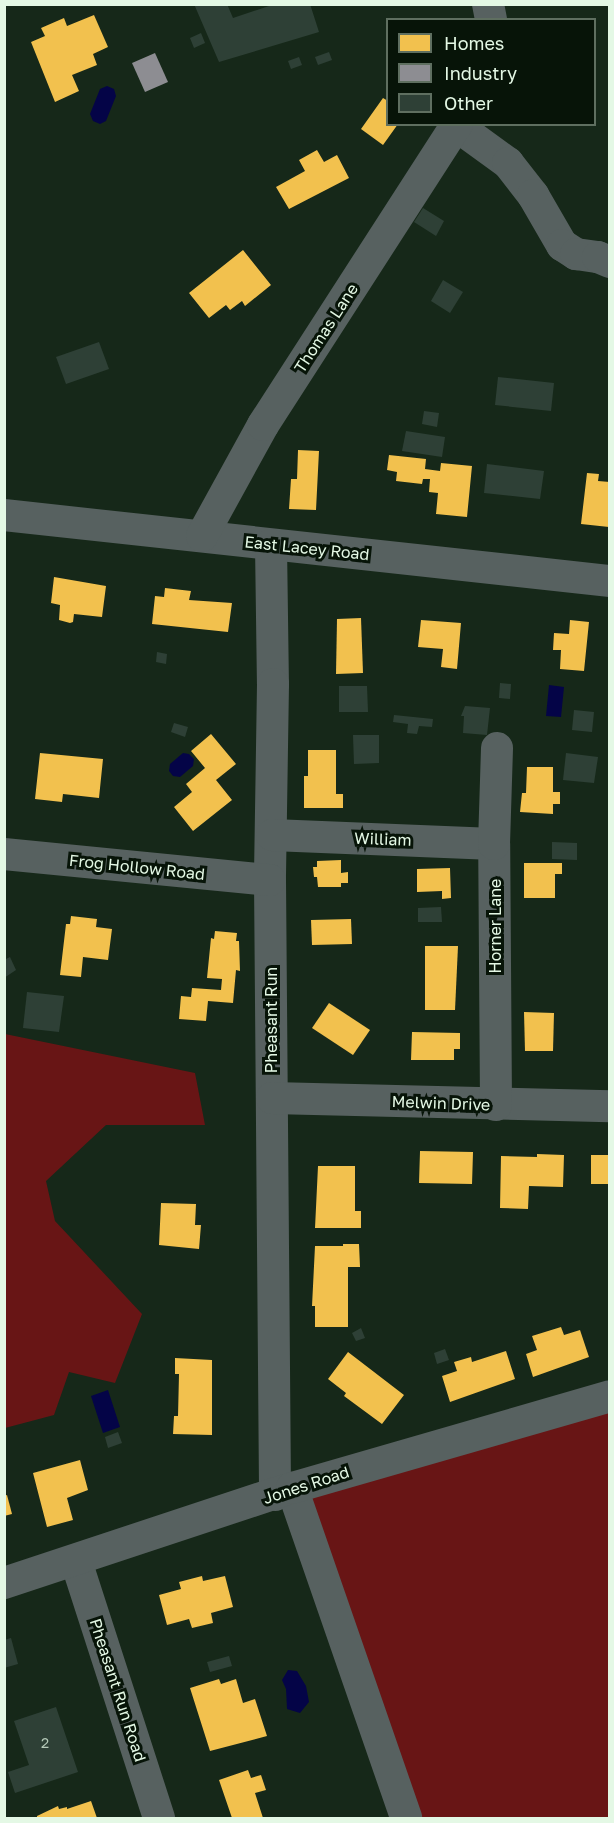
<!DOCTYPE html>
<style>
body{margin:0}
#map{position:relative;width:614px;height:1823px;overflow:hidden;background:#162819;font-family:"Golos Text",sans-serif}
div>[style]{position:absolute}
[style*='--x']{left:calc(var(--x)*1px);top:calc(var(--y)*1px);width:calc(var(--w)*1px);rotate:calc(var(--a)*1deg)}
.green>*{inset:0;background:#681515}
.water>*{inset:0;background:#040447}
.homes>*{inset:0;background:#f2c14e}
.industry>*{inset:0;background:#8d8d92}
.building>*{inset:0;background:#2e4036}
.minor>*{height:32px;margin:-16px;padding:0 16px;transform-origin:16px;border-radius:16px;background:#576160}
span{translate:-50% -50%;white-space:nowrap;text-align:center;line-height:1.15;-webkit-text-stroke:6px #071408;paint-order:stroke}
.number-label{font-size:14px;color:#b6cab9}
.number-label span{-webkit-text-stroke-width:0}
.street-label{font-size:16px;color:#e4f8e5}
.frame{position:absolute;inset:0;border:6px solid #e4f8e5;pointer-events:none}
.legend{position:absolute;left:386px;top:18px;width:210px;height:108px;box-sizing:border-box;background:#071408;border:2px solid #5f6f60;margin:0;padding:8px 10px;list-style:none;font-size:18px;color:#e4f8e5}
.legend li{display:flex;align-items:center;gap:12px;height:30px}
.legend b{width:30px;border:2px solid #5f6f60}
</style>
<div id="map">
<div class="green">
<i style="clip-path:polygon(5px 1034px,195px 1073px,205px 1125px,106px 1125px,46px 1181px,55px 1221px,142px 1314px,115px 1383px,69px 1372px,54px 1415px,5px 1428px)"></i>
<i style="clip-path:polygon(609px 1397px,609px 1818px,395px 1818px,283px 1491px)"></i>
</div>
<div class="water">
<i style="clip-path:polygon(107px 86px,114px 89px,116px 96px,106px 121px,100px 124px,93px 121px,90px 114px,100px 89px)"></i>
<i style="clip-path:polygon(549px 685px,564px 687px,561px 717px,546px 716px)"></i>
<i style="clip-path:polygon(183px 753px,189px 754px,194px 759px,193px 766px,180px 777px,173px 776px,169px 771px,170px 764px)"></i>
<i style="clip-path:polygon(108px 1390px,120px 1427px,103px 1433px,91px 1396px)"></i>
<i style="clip-path:polygon(288px 1670px,297px 1671px,306px 1686px,309px 1702px,300px 1713px,287px 1709px,286px 1689px,282px 1680px)"></i>
</div>
<div class="homes">
<i style="clip-path:polygon(94px 15px,108px 47px,93px 54px,97px 65px,72px 75px,79px 91px,55px 102px,31px 42px,45px 36px,41px 28px,64px 18px,67px 26px)"></i>
<i style="clip-path:polygon(383px 98px,388px 101px,388px 124px,398px 124px,383px 145px,361px 129px)"></i>
<i style="clip-path:polygon(317px 150px,324px 162px,337px 155px,349px 178px,289px 209px,276px 187px,305px 171px,299px 160px)"></i>
<i style="clip-path:polygon(243px 250px,271px 285px,245px 306px,242px 301px,230px 310px,226px 305px,209px 318px,189px 293px)"></i>
<i style="clip-path:polygon(298px 450px,319px 451px,316px 510px,289px 509px,291px 479px,297px 479px)"></i>
<i style="clip-path:polygon(389px 455px,426px 459px,425px 469px,440px 471px,441px 463px,472px 466px,467px 517px,436px 514px,438px 493px,429px 492px,430px 479px,423px 479px,422px 484px,396px 481px,397px 472px,387px 470px)"></i>
<i style="clip-path:polygon(587px 473px,599px 474px,598px 481px,610px 482px,609px 527px,581px 524px)"></i>
<i style="clip-path:polygon(54px 577px,106px 586px,102px 617px,74px 614px,73px 622px,70px 623px,59px 620px,60px 605px,51px 603px)"></i>
<i style="clip-path:polygon(165px 588px,191px 591px,189px 600px,232px 603px,228px 632px,152px 624px,155px 596px,164px 597px)"></i>
<i style="clip-path:polygon(361px 618px,363px 673px,336px 674px,337px 619px)"></i>
<i style="clip-path:polygon(421px 620px,461px 623px,457px 669px,441px 667px,443px 649px,418px 647px)"></i>
<i style="clip-path:polygon(570px 620px,589px 622px,584px 671px,560px 669px,561px 650px,553px 650px,554px 633px,569px 634px)"></i>
<i style="clip-path:polygon(211px 734px,236px 764px,216px 780px,232px 800px,193px 831px,174px 807px,192px 792px,186px 784px,205px 768px,191px 751px)"></i>
<i style="clip-path:polygon(308px 750px,336px 750px,336px 794px,343px 794px,343px 808px,304px 808px,304px 776px,308px 776px)"></i>
<i style="clip-path:polygon(40px 753px,103px 759px,99px 798px,63px 794px,62px 802px,35px 799px)"></i>
<i style="clip-path:polygon(527px 767px,553px 767px,553px 792px,560px 792px,560px 804px,553px 804px,553px 814px,520px 812px,522px 793px,526px 793px)"></i>
<i style="clip-path:polygon(341px 860px,341px 873px,348px 872px,348px 883px,341px 883px,341px 887px,318px 887px,317px 877px,314px 877px,313px 867px,317px 867px,317px 861px)"></i>
<i style="clip-path:polygon(524px 863px,562px 863px,562px 874px,555px 874px,555px 898px,524px 898px)"></i>
<i style="clip-path:polygon(450px 868px,451px 898px,442px 899px,442px 891px,417px 892px,417px 869px)"></i>
<i style="clip-path:polygon(71px 916px,97px 919px,96px 927px,112px 929px,108px 960px,83px 957px,81px 977px,60px 975px,66px 924px,70px 924px)"></i>
<i style="clip-path:polygon(351px 919px,352px 944px,312px 945px,311px 920px)"></i>
<i style="clip-path:polygon(215px 931px,237px 933px,236px 941px,239px 941px,240px 971px,236px 970px,233px 1003px,208px 1001px,206px 1021px,179px 1019px,181px 996px,191px 997px,192px 988px,221px 990px,222px 979px,207px 978px,211px 938px,214px 939px)"></i>
<i style="clip-path:polygon(425px 946px,458px 946px,455px 1010px,425px 1010px)"></i>
<i style="clip-path:polygon(329px 1003px,370px 1030px,353px 1055px,312px 1028px)"></i>
<i style="clip-path:polygon(524px 1012px,554px 1013px,553px 1051px,525px 1051px)"></i>
<i style="clip-path:polygon(412px 1032px,460px 1033px,460px 1049px,454px 1049px,454px 1060px,411px 1060px)"></i>
<i style="clip-path:polygon(420px 1151px,473px 1152px,472px 1184px,419px 1183px)"></i>
<i style="clip-path:polygon(537px 1154px,564px 1155px,563px 1187px,529px 1186px,528px 1209px,500px 1208px,501px 1156px,537px 1157px)"></i>
<i style="clip-path:polygon(591px 1155px,610px 1155px,610px 1184px,591px 1184px)"></i>
<i style="clip-path:polygon(318px 1166px,355px 1166px,355px 1211px,361px 1211px,361px 1228px,315px 1228px)"></i>
<i style="clip-path:polygon(161px 1203px,196px 1204px,195px 1225px,201px 1225px,199px 1249px,159px 1245px)"></i>
<i style="clip-path:polygon(343px 1244px,359px 1244px,360px 1267px,348px 1267px,348px 1327px,315px 1327px,315px 1306px,312px 1306px,315px 1246px,343px 1246px)"></i>
<i style="clip-path:polygon(561px 1327px,564px 1335px,580px 1330px,589px 1357px,533px 1377px,526px 1354px,537px 1350px,532px 1336px)"></i>
<i style="clip-path:polygon(506px 1351px,515px 1379px,450px 1402px,442px 1376px,457px 1371px,454px 1362px,471px 1357px,472px 1362px)"></i>
<i style="clip-path:polygon(348px 1352px,404px 1395px,382px 1424px,344px 1396px,346px 1393px,328px 1379px)"></i>
<i style="clip-path:polygon(175px 1358px,212px 1360px,212px 1435px,173px 1434px,174px 1416px,178px 1416px,179px 1374px,175px 1374px)"></i>
<i style="clip-path:polygon(80px 1460px,88px 1490px,67px 1498px,73px 1520px,47px 1527px,33px 1473px)"></i>
<i style="clip-path:polygon(7px 1495px,12px 1514px,4px 1516px,4px 1496px)"></i>
<i style="clip-path:polygon(202px 1576px,203px 1581px,225px 1576px,233px 1607px,211px 1613px,213px 1623px,192px 1628px,189px 1619px,167px 1625px,159px 1595px,181px 1589px,179px 1582px)"></i>
<i style="clip-path:polygon(219px 1679px,221px 1684px,236px 1679px,243px 1703px,255px 1699px,267px 1736px,210px 1751px,190px 1688px)"></i>
<i style="clip-path:polygon(248px 1770px,251px 1778px,261px 1775px,266px 1790px,255px 1793px,263px 1818px,232px 1818px,219px 1780px)"></i>
<i style="clip-path:polygon(91px 1801px,97px 1818px,37px 1818px,37px 1816px,58px 1806px,59px 1809px,67px 1807px,67px 1809px)"></i>
</div>
<div class="industry">
<i style="clip-path:polygon(155px 53px,168px 82px,145px 92px,132px 63px)"></i>
</div>
<div class="building">
<i style="clip-path:polygon(194px 4px,227px 4px,233px 18px,275px 4px,310px 4px,319px 32px,219px 62px)"></i>
<i style="clip-path:polygon(201px 33px,205px 43px,194px 48px,190px 38px)"></i>
<i style="clip-path:polygon(329px 52px,332px 60px,318px 65px,315px 57px)"></i>
<i style="clip-path:polygon(299px 57px,302px 65px,291px 69px,288px 61px)"></i>
<i style="clip-path:polygon(423px 208px,444px 221px,436px 236px,414px 222px)"></i>
<i style="clip-path:polygon(443px 280px,463px 292px,450px 313px,431px 301px)"></i>
<i style="clip-path:polygon(99px 342px,109px 369px,66px 384px,56px 357px)"></i>
<i style="clip-path:polygon(498px 377px,554px 383px,551px 411px,495px 405px)"></i>
<i style="clip-path:polygon(424px 411px,439px 413px,437px 427px,422px 424px)"></i>
<i style="clip-path:polygon(406px 431px,445px 437px,442px 457px,402px 451px)"></i>
<i style="clip-path:polygon(487px 464px,544px 471px,540px 499px,484px 493px)"></i>
<i style="clip-path:polygon(157px 652px,167px 654px,166px 664px,156px 662px)"></i>
<i style="clip-path:polygon(500px 683px,511px 684px,510px 699px,499px 698px)"></i>
<i style="clip-path:polygon(339px 686px,367px 686px,368px 712px,339px 712px)"></i>
<i style="clip-path:polygon(465px 706px,490px 708px,487px 735px,463px 733px,464px 716px,461px 716px)"></i>
<i style="clip-path:polygon(574px 710px,594px 712px,592px 732px,572px 730px)"></i>
<i style="clip-path:polygon(394px 715px,433px 719px,432px 727px,419px 726px,417px 734px,407px 733px,408px 724px,393px 722px)"></i>
<i style="clip-path:polygon(174px 723px,188px 727px,185px 737px,171px 732px)"></i>
<i style="clip-path:polygon(353px 735px,379px 735px,379px 763px,354px 764px)"></i>
<i style="clip-path:polygon(566px 753px,598px 757px,594px 783px,563px 780px)"></i>
<i style="clip-path:polygon(552px 842px,577px 843px,577px 860px,552px 859px)"></i>
<i style="clip-path:polygon(441px 907px,442px 922px,418px 922px,418px 908px)"></i>
<i style="clip-path:polygon(10px 957px,16px 970px,4px 978px,4px 960px)"></i>
<i style="clip-path:polygon(27px 992px,64px 996px,59px 1032px,23px 1028px)"></i>
<i style="clip-path:polygon(361px 1328px,365px 1338px,356px 1341px,352px 1333px)"></i>
<i style="clip-path:polygon(445px 1349px,449px 1360px,437px 1364px,434px 1353px)"></i>
<i style="clip-path:polygon(118px 1432px,122px 1443px,108px 1448px,105px 1437px)"></i>
<i style="clip-path:polygon(11px 1638px,18px 1664px,4px 1668px,4px 1640px)"></i>
<i style="clip-path:polygon(229px 1656px,232px 1666px,210px 1672px,207px 1662px)"></i>
<i style="clip-path:polygon(56px 1707px,78px 1772px,15px 1793px,8px 1772px,29px 1765px,14px 1721px)"></i>
</div>
<div class="minor">
<i style="--x:488;--y:4;--w:16;--a:79"></i>
<i style="--x:457;--y:126;--w:63;--a:36"></i>
<i style="--x:508;--y:163;--w:41;--a:52"></i>
<i style="--x:533;--y:195;--w:58;--a:59.9"></i>
<i style="--x:562;--y:245;--w:17;--a:33"></i>
<i style="--x:576;--y:254;--w:22;--a:8"></i>
<i style="--x:598;--y:257;--w:13;--a:23"></i>
<i style="--x:4;--y:515;--w:610;--a:6.22"></i>
<i style="--x:202;--y:536;--w:127;--a:-61.2"></i>
<i style="--x:263;--y:425;--w:358;--a:-57.2"></i>
<i style="--x:271;--y:545;--w:139;--a:89.2"></i>
<i style="--x:273;--y:684;--w:196;--a:90.9"></i>
<i style="--x:270;--y:880;--w:615;--a:89.53"></i>
<i style="--x:272;--y:835;--w:222;--a:2.3"></i>
<i style="--x:4;--y:854;--w:267;--a:5.6"></i>
<i style="--x:272;--y:1098;--w:338;--a:1.4"></i>
<i style="--x:496;--y:1105;--w:261;--a:-90.4"></i>
<i style="--x:494;--y:844;--w:96;--a:-88.2"></i>
<i style="--x:292;--y:1488;--w:349;--a:70.9"></i>
<i style="--x:76;--y:1561;--w:270;--a:72.1"></i>
<i style="--x:4;--y:1583;--w:303;--a:-18.3"></i>
<i style="--x:292;--y:1488;--w:331;--a:-16.1"></i>
</div>
<div class="number-label">
<span style="left:45px;top:1743px">2</span>
</div>
<div class="street-label">
<span style="left:326px;top:328px;rotate:-57deg">Thomas Lane</span>
<span style="left:307px;top:548px;rotate:6deg">East Lacey Road</span>
<span style="left:383px;top:839px;rotate:2deg">William</span>
<span style="left:137px;top:867px;rotate:6deg">Frog Hollow Road</span>
<span style="left:495px;top:926px;rotate:-90deg">Horner Lane</span>
<span style="left:271px;top:1020px;rotate:-90deg">Pheasant Run</span>
<span style="left:441px;top:1103px;rotate:2deg">Melwin Drive</span>
<span style="left:306px;top:1485px;rotate:-18deg">Jones Road</span>
<span style="left:118px;top:1690px;rotate:72deg">Pheasant Run Road</span>
</div>
<div class="frame"></div>
<ul class="legend">
<li><b style="height:16px;background:#f2c14e"></b>Homes</li>
<li><b style="height:16px;background:#8d8d92"></b>Industry</li>
<li><b style="height:16px;background:#2e4036"></b>Other</li>
</ul>
</div>
